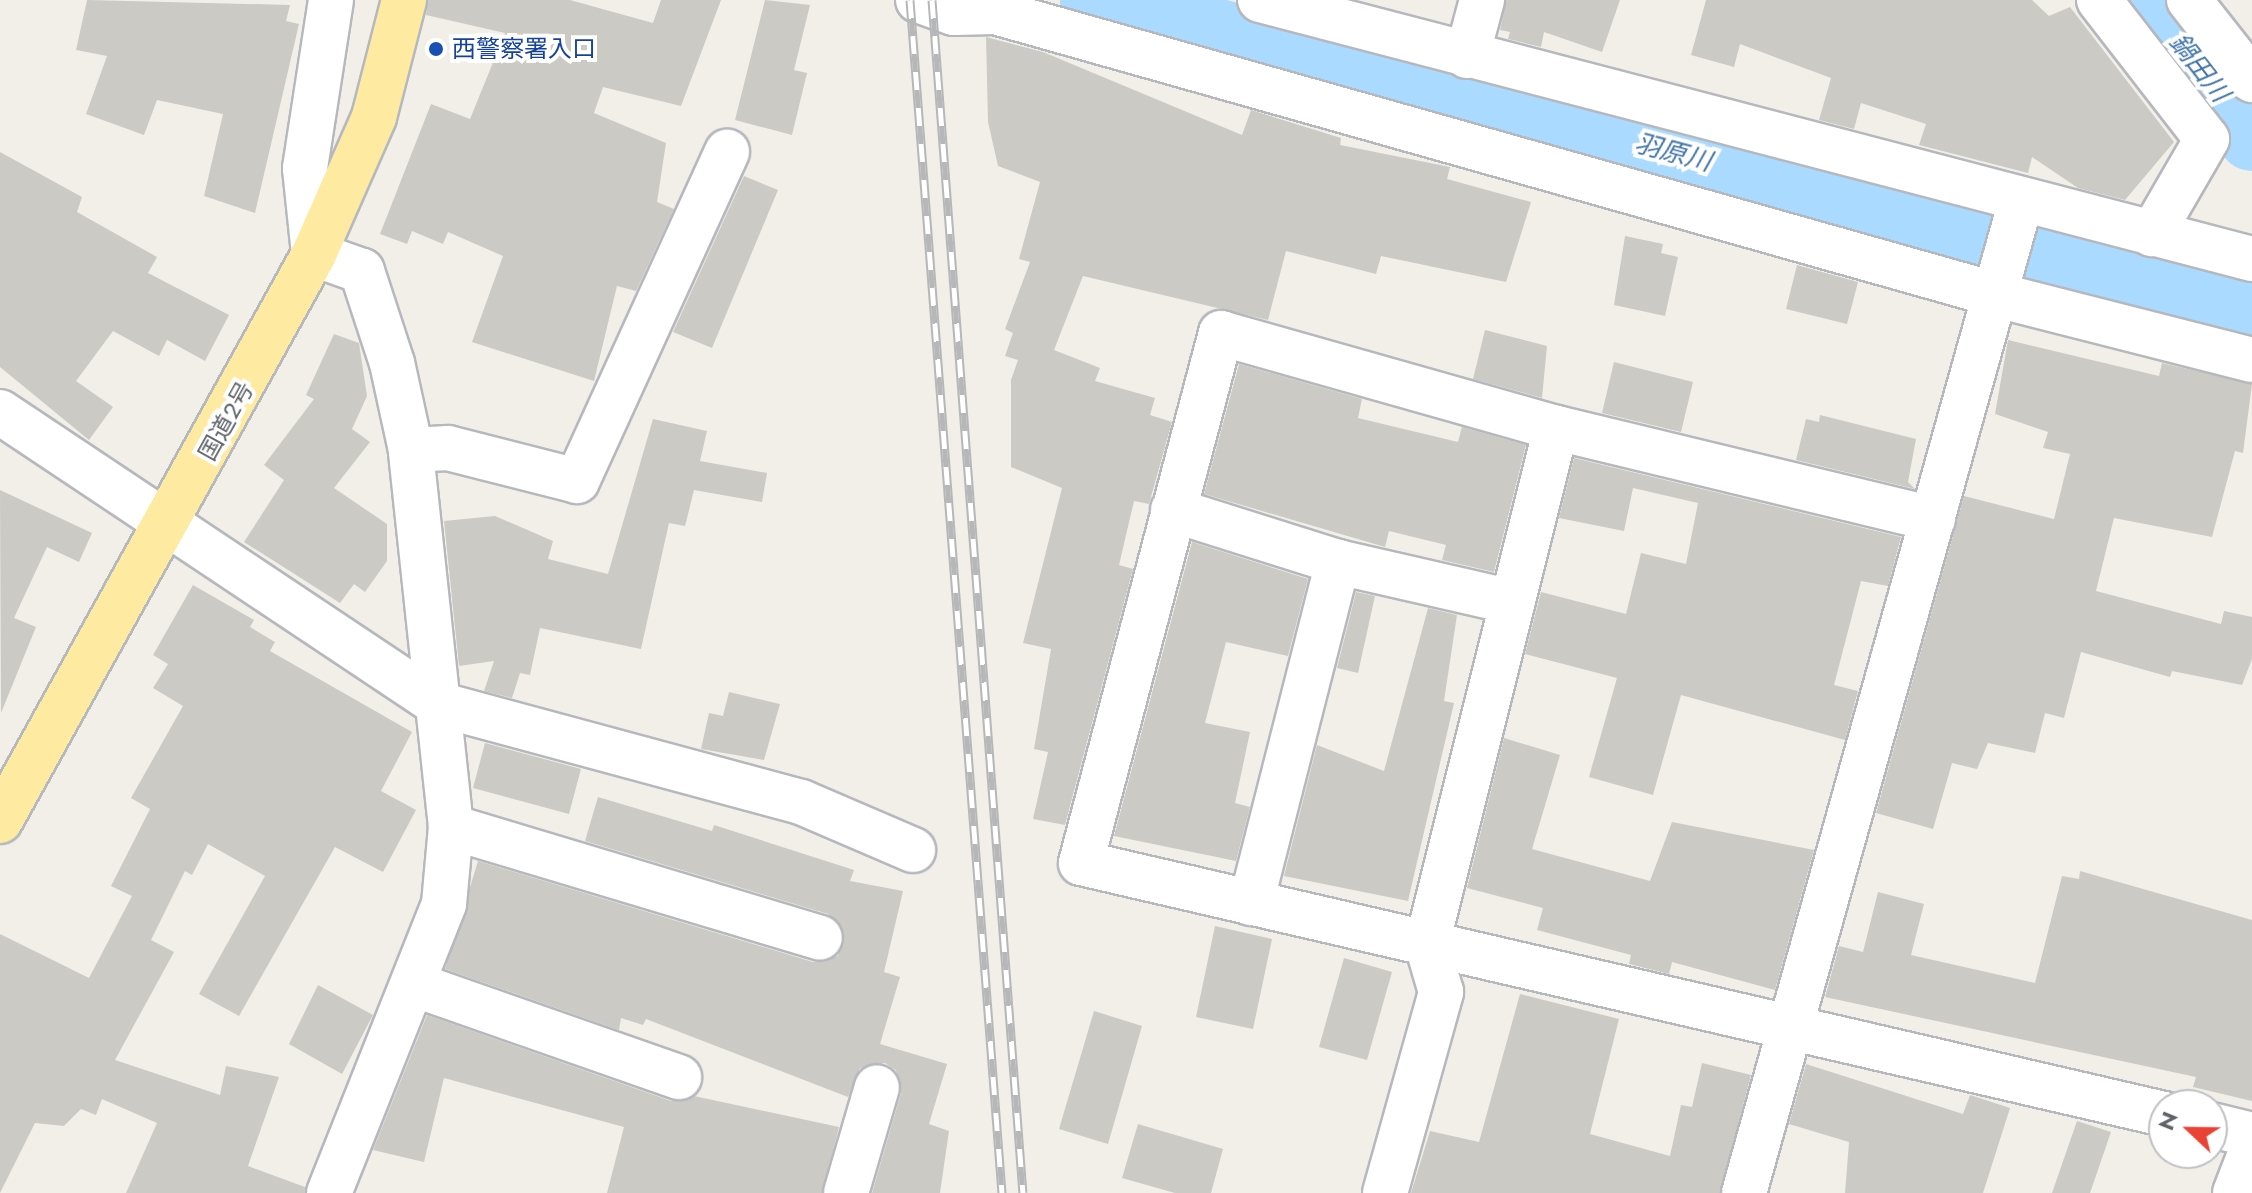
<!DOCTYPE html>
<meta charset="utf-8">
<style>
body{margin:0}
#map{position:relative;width:2252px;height:1193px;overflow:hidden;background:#f1efe8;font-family:Jost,"Noto Sans JP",sans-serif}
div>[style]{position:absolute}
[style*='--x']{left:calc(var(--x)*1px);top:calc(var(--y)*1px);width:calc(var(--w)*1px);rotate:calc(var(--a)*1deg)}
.river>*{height:68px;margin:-34px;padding:0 34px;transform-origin:34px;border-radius:34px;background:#aadaff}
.building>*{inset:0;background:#cccac5}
.roads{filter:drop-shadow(2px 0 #b5b8bc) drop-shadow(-2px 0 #b5b8bc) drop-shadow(0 2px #b5b8bc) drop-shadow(0 -2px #b5b8bc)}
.minor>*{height:44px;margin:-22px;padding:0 22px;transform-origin:22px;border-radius:22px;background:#fff}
.trunk>*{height:44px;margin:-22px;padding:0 22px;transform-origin:22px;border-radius:22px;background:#feeaa1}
.rail>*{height:9px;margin-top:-4.5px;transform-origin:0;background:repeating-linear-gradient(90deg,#fff 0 18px,#b6b7b8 0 36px);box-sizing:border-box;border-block:2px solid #b6b7b8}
.dots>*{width:22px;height:22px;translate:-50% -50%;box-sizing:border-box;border:4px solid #fff;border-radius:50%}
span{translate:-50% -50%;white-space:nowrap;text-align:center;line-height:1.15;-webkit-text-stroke:8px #fff;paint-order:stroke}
.transit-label{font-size:24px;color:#164399}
.left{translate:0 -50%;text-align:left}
.street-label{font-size:24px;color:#5f6368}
.water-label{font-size:26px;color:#4174aa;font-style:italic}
.north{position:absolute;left:2148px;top:1089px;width:80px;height:80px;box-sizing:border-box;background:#fff;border:2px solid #bfc1c3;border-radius:50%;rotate:292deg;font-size:22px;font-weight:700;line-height:32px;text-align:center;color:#5f6368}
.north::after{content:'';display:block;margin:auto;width:28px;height:36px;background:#ea4335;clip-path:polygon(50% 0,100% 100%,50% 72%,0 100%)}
</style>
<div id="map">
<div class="river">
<i style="--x:1094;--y:0;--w:1198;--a:14.85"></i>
<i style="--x:2146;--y:0;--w:173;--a:52.3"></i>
</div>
<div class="building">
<i style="clip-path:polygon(87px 0,290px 5px,286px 21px,299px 24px,255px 213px,204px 196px,223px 114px,157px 100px,144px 135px,86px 114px,107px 56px,76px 50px)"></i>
<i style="clip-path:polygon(428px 0,570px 0,653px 23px,661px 0,721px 0,681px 106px,603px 87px,594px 113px,666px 143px,657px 202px,674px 209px,636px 291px,617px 286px,594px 381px,472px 342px,503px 256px,448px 232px,443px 244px,412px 231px,407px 244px,380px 234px,431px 104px,470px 119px,505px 33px,426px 15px)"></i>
<i style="clip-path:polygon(765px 0,810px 5px,794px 70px,807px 73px,792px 135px,735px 120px)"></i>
<i style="clip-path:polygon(1506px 0,1620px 0,1602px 52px,1544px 32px,1541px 47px,1508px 39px,1510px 32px,1500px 30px)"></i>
<i style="clip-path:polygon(1706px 0,2032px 0,2049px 16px,2070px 7px,2174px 142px,2125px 200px,2078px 188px,2032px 157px,2028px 173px,1919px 145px,1926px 124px,1861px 103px,1854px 129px,1819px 120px,1831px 78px,1740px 44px,1734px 67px,1691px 55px)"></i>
<i style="clip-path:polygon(986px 37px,1043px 52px,1242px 135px,1251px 110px,1341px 138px,1340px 145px,1450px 167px,1447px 179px,1531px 202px,1506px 282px,1381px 256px,1376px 274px,1286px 251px,1268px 320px,1083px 276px,1054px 350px,1100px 368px,1095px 381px,1155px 398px,1150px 415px,1172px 422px,1149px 504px,1134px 501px,1119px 565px,1133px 569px,1065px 825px,1033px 819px,1048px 752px,1034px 749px,1051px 649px,1023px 643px,1062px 488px,1011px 467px,1011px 380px,1018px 360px,1005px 356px,1013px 333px,1005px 329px,1030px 262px,1019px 259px,1040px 182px,998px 166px,988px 122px)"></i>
<i style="clip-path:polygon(0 152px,82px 197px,77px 212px,157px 257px,148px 273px,229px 315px,205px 361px,167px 340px,159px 356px,113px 331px,76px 381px,113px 407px,89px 440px,0 367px)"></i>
<i style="clip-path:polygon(744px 176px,778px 190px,712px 348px,673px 332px)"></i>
<i style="clip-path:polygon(1625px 236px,1663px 244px,1661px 253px,1678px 257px,1665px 316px,1614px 305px)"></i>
<i style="clip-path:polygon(1797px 265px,1858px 282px,1847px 324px,1786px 309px)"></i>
<i style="clip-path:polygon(1485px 330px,1547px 346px,1542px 398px,1473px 379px)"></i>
<i style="clip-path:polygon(334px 334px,359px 343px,367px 396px,352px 429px,370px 442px,334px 488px,387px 524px,387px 561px,365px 592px,354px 584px,340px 603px,244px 542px,284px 480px,264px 465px,314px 399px,306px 395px)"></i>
<i style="clip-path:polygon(2008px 340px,2159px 376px,2162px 363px,2252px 384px,2243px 453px,2235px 451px,2212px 537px,2114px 518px,2096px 591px,2221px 624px,2224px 611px,2252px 617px,2252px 659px,2242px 685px,2172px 671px,2170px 677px,2081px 652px,2064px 718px,2045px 713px,2035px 753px,1988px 743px,1977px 769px,1952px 763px,1933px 829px,1876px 813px,1964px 496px,2054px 519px,2070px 454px,2043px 448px,2048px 432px,1995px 414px)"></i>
<i style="clip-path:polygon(1614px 362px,1693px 382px,1681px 432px,1602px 413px)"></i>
<i style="clip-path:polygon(1239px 364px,1362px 399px,1358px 418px,1458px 442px,1462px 427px,1526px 445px,1494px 572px,1442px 560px,1446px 545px,1389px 531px,1385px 547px,1204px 494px)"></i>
<i style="clip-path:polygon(1820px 415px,1916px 439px,1908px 482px,1915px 489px,1796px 460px,1806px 419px,1819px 422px)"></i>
<i style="clip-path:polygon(653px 419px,707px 431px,700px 461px,767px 473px,762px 502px,694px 490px,685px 526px,669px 523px,641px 649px,540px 628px,530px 675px,520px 673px,512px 698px,484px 691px,494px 661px,459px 666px,444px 521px,495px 516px,553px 541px,548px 559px,608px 574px)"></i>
<i style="clip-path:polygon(1574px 458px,1901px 537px,1888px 586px,1861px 581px,1834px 685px,1858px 691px,1845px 740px,1681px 695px,1653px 795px,1589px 777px,1617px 678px,1525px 654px,1541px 592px,1626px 614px,1641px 553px,1686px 564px,1698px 503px,1633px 488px,1624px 531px,1559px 518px)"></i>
<i style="clip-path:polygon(0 490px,92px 533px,79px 562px,47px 547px,14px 618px,36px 627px,1px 713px)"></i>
<i style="clip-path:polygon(1192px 542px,1308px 579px,1288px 656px,1226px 642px,1205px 723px,1250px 732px,1235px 803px,1250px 807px,1236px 861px,1114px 836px)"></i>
<i style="clip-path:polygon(193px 585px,254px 620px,250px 627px,275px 642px,270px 651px,412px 732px,381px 791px,416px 810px,383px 872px,335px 847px,239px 1016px,199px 994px,265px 876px,208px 844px,192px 875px,185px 871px,151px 940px,174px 952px,115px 1060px,220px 1095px,226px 1066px,279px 1077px,248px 1166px,305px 1187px,305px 1193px,126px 1193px,157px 1123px,102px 1099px,96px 1115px,81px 1109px,64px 1126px,35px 1123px,0 1193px,0 934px,89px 978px,132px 896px,111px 886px,150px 809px,131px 798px,183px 706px,153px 688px,168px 664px,153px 655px)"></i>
<i style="clip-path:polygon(1356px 592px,1375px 596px,1358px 673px,1337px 668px)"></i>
<i style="clip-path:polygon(1428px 608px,1457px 615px,1444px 701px,1454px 703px,1408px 901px,1284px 876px,1317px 745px,1384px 771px)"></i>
<i style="clip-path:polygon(729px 692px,780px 704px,764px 760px,701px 749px,709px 713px,723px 716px)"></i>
<i style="clip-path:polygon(1504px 738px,1560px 755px,1532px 849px,1650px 881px,1672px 822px,1814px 850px,1775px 990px,1672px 962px,1669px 974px,1629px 964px,1631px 955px,1537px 930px,1543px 908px,1467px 888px)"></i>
<i style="clip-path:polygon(485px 743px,581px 769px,569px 814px,473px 788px)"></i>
<i style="clip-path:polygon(598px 797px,712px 831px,714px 825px,854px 870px,850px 881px,903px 891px,884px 972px,900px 977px,880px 1044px,947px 1064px,929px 1124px,949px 1131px,940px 1193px,872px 1193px,901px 1093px,896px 1070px,885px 1063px,860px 1068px,848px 1097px,646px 1019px,643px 1025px,621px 1018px,619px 1030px,445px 969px,478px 861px,813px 962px,838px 956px,844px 933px,828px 914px,585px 841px)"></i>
<i style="clip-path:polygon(2080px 871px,2252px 920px,2252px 1101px,2193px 1087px,2196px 1077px,1825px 997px,1839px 946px,1863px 952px,1878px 892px,1924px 904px,1911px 955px,2035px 983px,2062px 876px,2079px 879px)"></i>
<i style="clip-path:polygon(1215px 926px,1272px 939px,1253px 1029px,1196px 1017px)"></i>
<i style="clip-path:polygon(1344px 958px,1392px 972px,1367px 1060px,1319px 1047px)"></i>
<i style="clip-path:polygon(318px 985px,373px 1015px,342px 1074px,289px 1044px)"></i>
<i style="clip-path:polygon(1520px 994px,1619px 1019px,1590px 1134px,1670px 1156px,1681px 1105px,1692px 1107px,1702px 1063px,1751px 1075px,1720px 1193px,1411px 1193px,1430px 1131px,1479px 1142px)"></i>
<i style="clip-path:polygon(1094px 1011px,1142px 1026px,1108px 1144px,1059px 1129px)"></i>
<i style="clip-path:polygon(427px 1015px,671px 1101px,694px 1096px,839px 1127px,822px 1193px,607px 1193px,624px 1127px,444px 1078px,424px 1162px,373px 1150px)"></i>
<i style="clip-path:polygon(1806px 1064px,1963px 1114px,1970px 1095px,2010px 1108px,1983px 1193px,1845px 1193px,1849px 1142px,1789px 1124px)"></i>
<i style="clip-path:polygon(2077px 1121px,2111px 1132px,2090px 1193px,2052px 1193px)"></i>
<i style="clip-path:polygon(1138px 1124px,1223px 1149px,1211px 1193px,1175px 1193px,1122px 1178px)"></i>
</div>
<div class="roads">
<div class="minor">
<i style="--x:918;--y:0;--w:38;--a:20"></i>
<i style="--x:954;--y:13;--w:41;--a:-1.4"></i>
<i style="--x:995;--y:12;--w:1041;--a:15.77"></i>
<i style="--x:1997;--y:295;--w:263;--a:14.3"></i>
<i style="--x:1260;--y:0;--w:1025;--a:14.63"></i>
<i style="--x:2099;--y:0;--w:176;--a:52.2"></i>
<i style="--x:2207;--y:139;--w:110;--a:120.1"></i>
<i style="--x:2189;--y:0;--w:102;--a:51.8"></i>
<i style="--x:1467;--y:56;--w:58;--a:-75"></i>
<i style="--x:0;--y:412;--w:526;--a:33.69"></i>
<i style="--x:438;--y:704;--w:376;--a:15.1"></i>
<i style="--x:801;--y:802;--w:122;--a:23.2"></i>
<i style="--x:411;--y:450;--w:37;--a:-3"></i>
<i style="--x:448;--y:448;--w:133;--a:14.3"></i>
<i style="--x:577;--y:481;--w:362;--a:-65.5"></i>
<i style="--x:1173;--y:510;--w:173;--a:17.5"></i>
<i style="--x:1338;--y:562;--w:179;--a:12.9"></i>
<i style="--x:1933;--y:519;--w:388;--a:-166.4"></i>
<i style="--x:1556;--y:428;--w:348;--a:-164.2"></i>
<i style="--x:1221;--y:333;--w:548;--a:104.8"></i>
<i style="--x:1081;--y:863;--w:1112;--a:13.05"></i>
<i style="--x:451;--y:827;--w:385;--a:16.7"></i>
<i style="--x:1251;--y:903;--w:352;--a:-75.7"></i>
<i style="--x:413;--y:984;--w:282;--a:19.3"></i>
<i style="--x:2212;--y:1125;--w:41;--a:14"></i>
<i style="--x:329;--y:1193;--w:311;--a:-68.3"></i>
<i style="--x:444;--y:904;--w:77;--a:-84.8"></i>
<i style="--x:451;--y:827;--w:379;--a:-96.1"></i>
<i style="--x:411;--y:450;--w:89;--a:-102.3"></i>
<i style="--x:392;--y:363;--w:97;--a:-108.1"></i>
<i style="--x:362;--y:271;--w:51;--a:-160.5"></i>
<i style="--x:314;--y:254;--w:86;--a:-96"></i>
<i style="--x:305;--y:168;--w:170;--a:-81.2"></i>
<i style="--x:846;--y:1193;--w:110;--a:-73.7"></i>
<i style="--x:1385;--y:1193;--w:209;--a:-74.4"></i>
<i style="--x:1441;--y:992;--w:50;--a:-106.3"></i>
<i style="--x:1427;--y:944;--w:532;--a:-75.96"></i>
<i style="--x:1744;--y:1193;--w:1030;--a:-74.4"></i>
<i style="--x:2235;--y:1193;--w:47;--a:-68.9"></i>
</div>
<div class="trunk">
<i style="--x:0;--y:821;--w:648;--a:-61.02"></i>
<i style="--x:314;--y:254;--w:150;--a:-66.3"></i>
<i style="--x:374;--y:117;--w:121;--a:-75.6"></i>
</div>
</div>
<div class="rail">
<i style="--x:910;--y:0;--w:1197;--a:85.59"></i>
<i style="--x:932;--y:0;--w:1196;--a:85.64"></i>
</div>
<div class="dots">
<i style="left:436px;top:49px;background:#1a4fb4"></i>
</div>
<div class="transit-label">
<span class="left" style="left:452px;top:49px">西警察署入口</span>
</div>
<div class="street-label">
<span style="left:226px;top:421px;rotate:-61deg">国道2号</span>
</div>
<div class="water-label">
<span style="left:2199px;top:68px;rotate:52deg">鍋田川</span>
<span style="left:1673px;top:153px;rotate:15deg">羽原川</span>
</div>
<div class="north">N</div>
</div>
